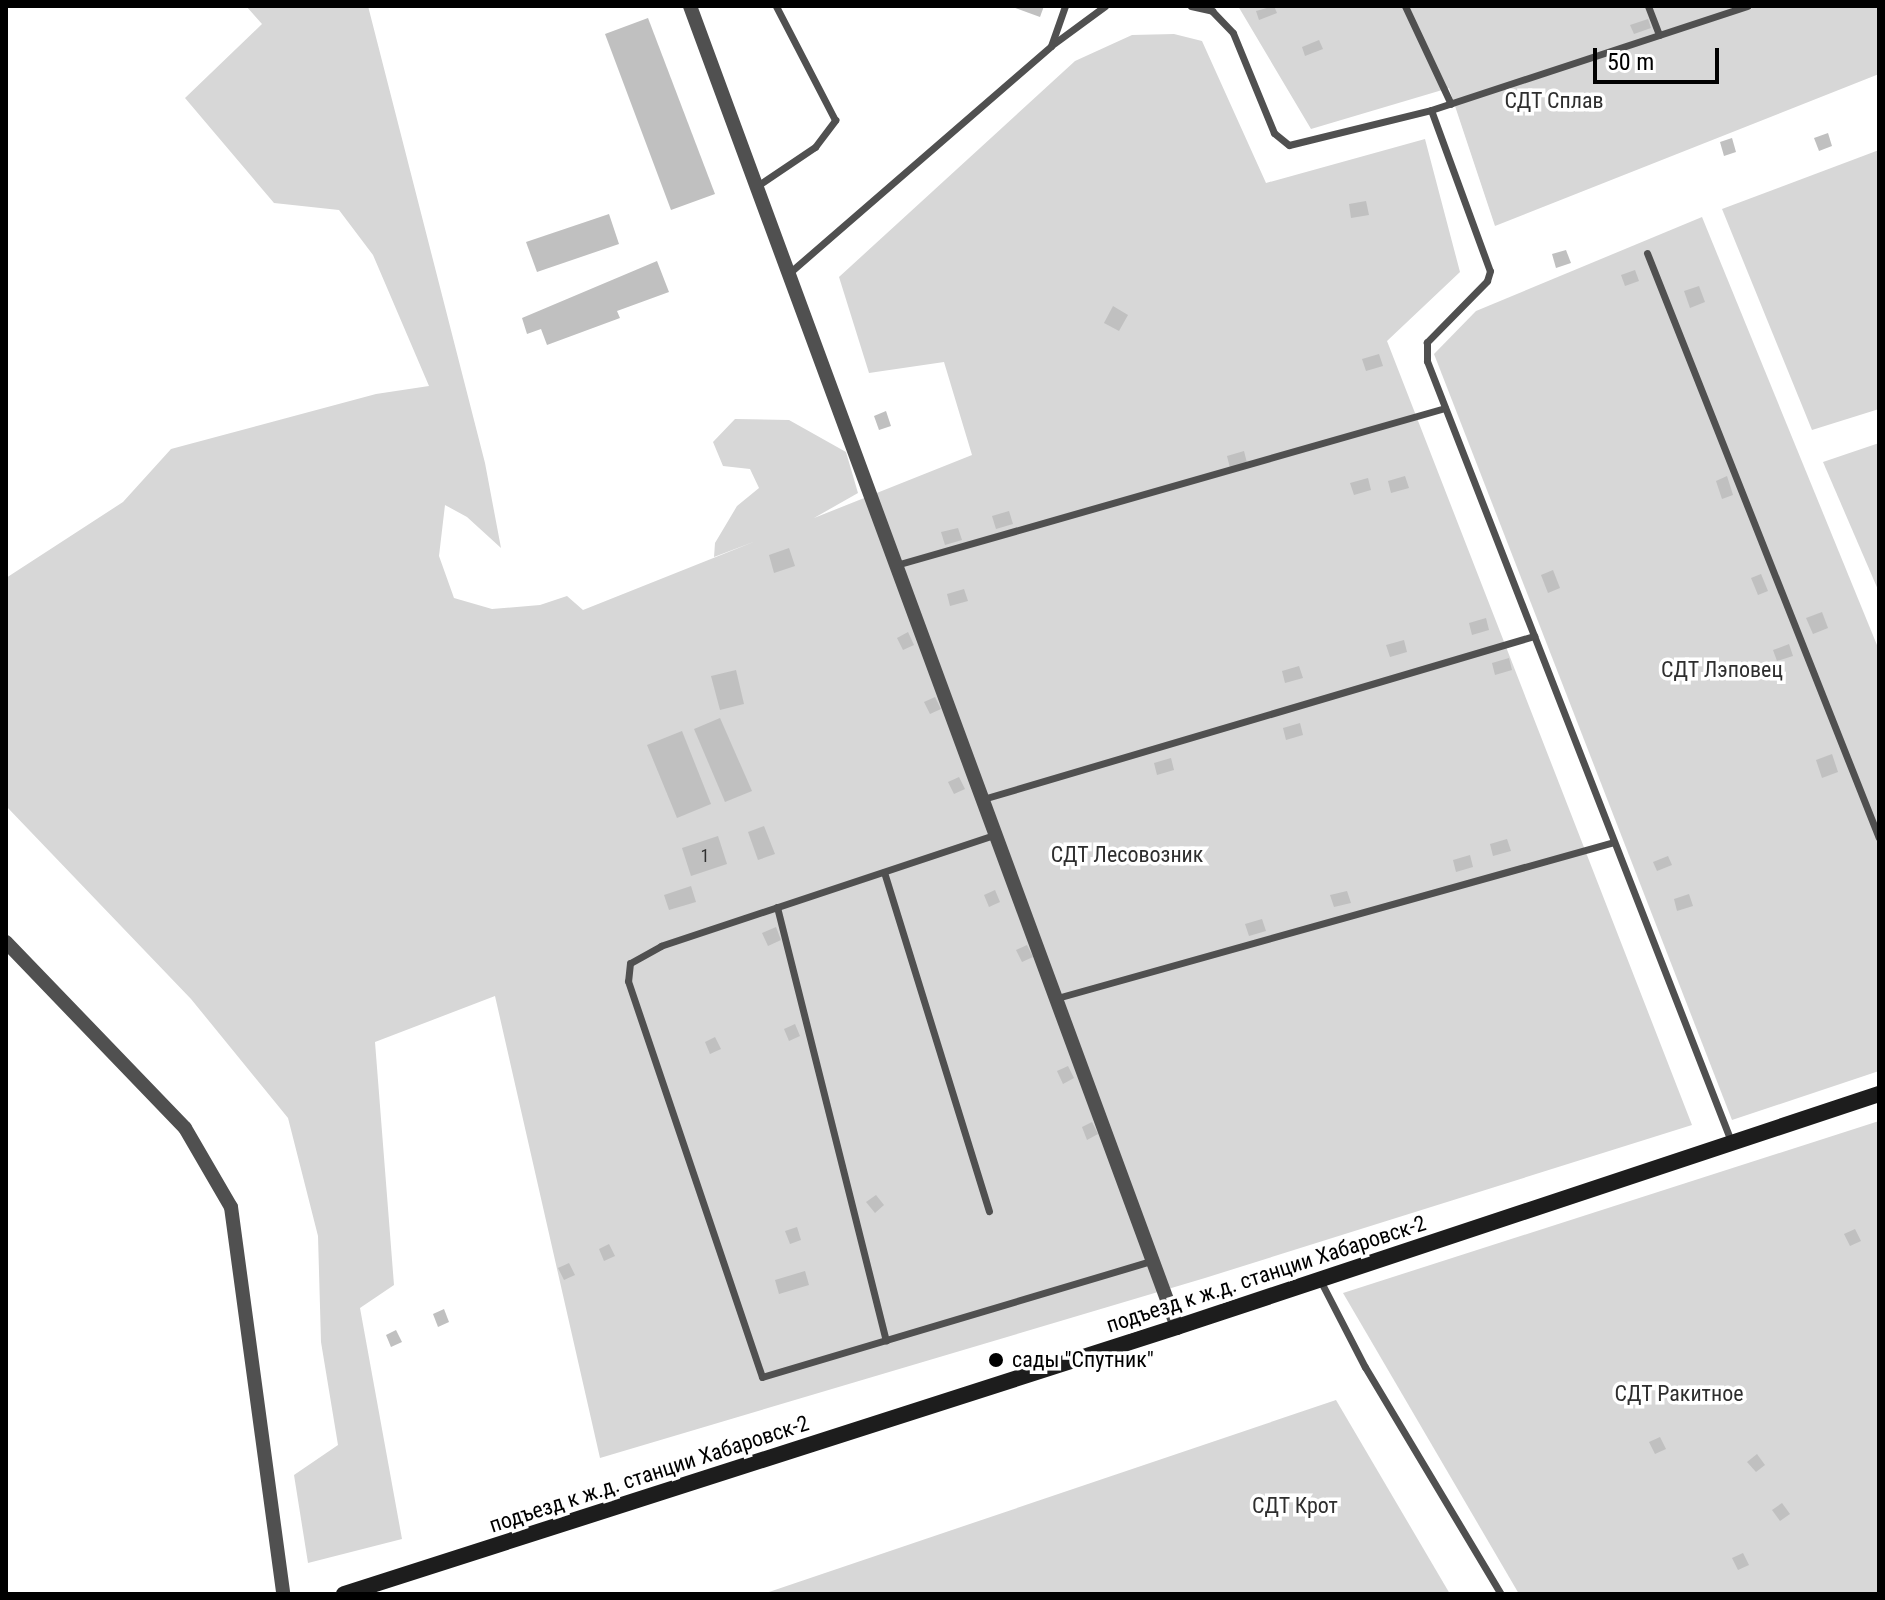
<!DOCTYPE html>
<meta charset="utf-8">
<style>
body{margin:0}
#map{position:relative;width:1885px;height:1600px;overflow:hidden;background:#fff;font-family:"Roboto Condensed",sans-serif}
div>[style]{position:absolute}
[style*='--x']{left:calc(var(--x)*1px);top:calc(var(--y)*1px);width:calc(var(--w)*1px);rotate:calc(var(--a)*1deg)}
.green>*{inset:0;background:#d7d7d7}
.building>*{inset:0;background:#c0c0c0}
.lane>*{height:7px;margin:-3.5px;padding:0 3.5px;transform-origin:3.5px;border-radius:3.5px;background:#505050}
.street>*{height:14px;margin:-7px;padding:0 7px;transform-origin:7px;border-radius:7px;background:#505050}
.secondary>*{height:16px;margin:-8px;padding:0 8px;transform-origin:8px;border-radius:8px;background:#1d1d1d}
.dots>*{width:22px;height:22px;translate:-50% -50%;box-sizing:border-box;border:4px solid #fff;border-radius:50%}
span{translate:-50% -50%;white-space:nowrap;text-align:center;line-height:1.15;-webkit-text-stroke:7px #fff;paint-order:stroke}
.number-label{font-size:18px;color:#303030}
.number-label span{-webkit-text-stroke-width:0}
.park-label{font-size:22px;color:#2e2e2e}
.street-label{font-size:22px;color:#000}
.poi-label{font-size:22px;color:#000}
.left{translate:0 -50%;text-align:left}
.frame{position:absolute;inset:0;border:8px solid #000;pointer-events:none}
.scale{position:absolute;left:1593px;top:48px;width:126px;height:36px;box-sizing:border-box;border:4px solid #000;border-top:0;padding-left:10px;font-size:24px;line-height:28px;white-space:nowrap;color:#000;-webkit-text-stroke:6px #fff;paint-order:stroke}
</style>
<div id="map">
<div class="green">
<i style="clip-path:polygon(246px 6px,368px 6px,485px 463px,501px 548px,467px 517px,445px 505px,439px 556px,454px 598px,492px 609px,540px 605px,567px 596px,583px 610px,756px 541px,714px 557px,715px 543px,737px 506px,759px 488px,750px 469px,723px 466px,713px 442px,735px 419px,789px 420px,846px 452px,858px 493px,814px 518px,972px 455px,944px 362px,869px 373px,839px 277px,1075px 61px,1132px 35px,1174px 34px,1202px 41px,1266px 183px,1425px 139px,1460px 272px,1387px 341px,1692px 1125px,1205px 1278px,600px 1458px,495px 996px,375px 1042px,394px 1285px,360px 1308px,402px 1539px,308px 1563px,294px 1475px,338px 1445px,321px 1342px,318px 1236px,288px 1118px,191px 999px,6px 806px,6px 578px,123px 502px,171px 449px,376px 394px,429px 386px,373px 255px,339px 210px,274px 203px,185px 98px,262px 24px)"></i>
<i style="clip-path:polygon(1238px 6px,1879px 6px,1879px 74px,1495px 226px,1449px 88px,1311px 129px)"></i>
<i style="clip-path:polygon(1879px 150px,1879px 409px,1812px 430px,1722px 209px)"></i>
<i style="clip-path:polygon(1702px 217px,1879px 650px,1879px 1071px,1732px 1120px,1434px 354px,1476px 311px)"></i>
<i style="clip-path:polygon(1879px 443px,1879px 592px,1823px 462px)"></i>
<i style="clip-path:polygon(1879px 1121px,1879px 1594px,1519px 1594px,1343px 1293px)"></i>
<i style="clip-path:polygon(1336px 1400px,1450px 1594px,763px 1594px)"></i>
</div>
<div class="building">
<i style="clip-path:polygon(1010px 6px,1044px 6px,1040px 17px)"></i>
<i style="clip-path:polygon(1274px 6px,1277px 13px,1259px 20px,1256px 11px)"></i>
<i style="clip-path:polygon(648px 18px,715px 194px,671px 210px,605px 34px)"></i>
<i style="clip-path:polygon(1648px 19px,1651px 28px,1634px 34px,1630px 25px)"></i>
<i style="clip-path:polygon(1319px 40px,1323px 49px,1305px 56px,1302px 47px)"></i>
<i style="clip-path:polygon(1828px 133px,1832px 146px,1819px 151px,1814px 138px)"></i>
<i style="clip-path:polygon(1732px 138px,1736px 152px,1724px 156px,1720px 142px)"></i>
<i style="clip-path:polygon(1366px 201px,1369px 215px,1351px 218px,1349px 204px)"></i>
<i style="clip-path:polygon(609px 214px,619px 244px,537px 272px,526px 242px)"></i>
<i style="clip-path:polygon(1566px 250px,1571px 263px,1556px 268px,1552px 254px)"></i>
<i style="clip-path:polygon(657px 261px,669px 292px,617px 311px,620px 318px,547px 345px,541px 329px,527px 334px,522px 318px)"></i>
<i style="clip-path:polygon(1635px 270px,1639px 281px,1625px 286px,1621px 275px)"></i>
<i style="clip-path:polygon(1699px 286px,1705px 302px,1690px 308px,1684px 291px)"></i>
<i style="clip-path:polygon(1113px 306px,1128px 315px,1119px 331px,1104px 323px)"></i>
<i style="clip-path:polygon(1379px 354px,1383px 366px,1366px 371px,1362px 359px)"></i>
<i style="clip-path:polygon(886px 411px,891px 426px,879px 430px,874px 416px)"></i>
<i style="clip-path:polygon(1244px 451px,1247px 463px,1230px 468px,1227px 456px)"></i>
<i style="clip-path:polygon(1405px 476px,1409px 488px,1391px 493px,1388px 481px)"></i>
<i style="clip-path:polygon(1727px 476px,1733px 495px,1722px 499px,1716px 481px)"></i>
<i style="clip-path:polygon(1368px 478px,1371px 490px,1354px 495px,1350px 483px)"></i>
<i style="clip-path:polygon(1009px 511px,1013px 524px,996px 529px,992px 516px)"></i>
<i style="clip-path:polygon(958px 528px,962px 540px,945px 545px,941px 532px)"></i>
<i style="clip-path:polygon(789px 548px,795px 566px,774px 573px,769px 555px)"></i>
<i style="clip-path:polygon(1553px 570px,1560px 588px,1548px 593px,1541px 575px)"></i>
<i style="clip-path:polygon(1761px 574px,1768px 591px,1758px 595px,1751px 578px)"></i>
<i style="clip-path:polygon(964px 589px,968px 601px,950px 606px,947px 594px)"></i>
<i style="clip-path:polygon(1822px 612px,1828px 628px,1813px 634px,1806px 618px)"></i>
<i style="clip-path:polygon(1486px 618px,1489px 630px,1472px 635px,1469px 623px)"></i>
<i style="clip-path:polygon(908px 632px,914px 645px,903px 650px,897px 638px)"></i>
<i style="clip-path:polygon(1404px 640px,1407px 652px,1390px 657px,1386px 645px)"></i>
<i style="clip-path:polygon(1789px 644px,1793px 656px,1777px 661px,1773px 650px)"></i>
<i style="clip-path:polygon(1509px 658px,1512px 670px,1495px 675px,1492px 663px)"></i>
<i style="clip-path:polygon(1299px 666px,1303px 678px,1285px 683px,1282px 671px)"></i>
<i style="clip-path:polygon(736px 670px,744px 704px,720px 710px,711px 676px)"></i>
<i style="clip-path:polygon(935px 697px,941px 709px,930px 714px,924px 702px)"></i>
<i style="clip-path:polygon(720px 718px,752px 791px,725px 802px,694px 729px)"></i>
<i style="clip-path:polygon(1300px 723px,1303px 735px,1286px 740px,1283px 728px)"></i>
<i style="clip-path:polygon(682px 731px,711px 804px,677px 818px,647px 745px)"></i>
<i style="clip-path:polygon(1832px 754px,1838px 772px,1822px 778px,1816px 760px)"></i>
<i style="clip-path:polygon(1171px 758px,1174px 770px,1157px 775px,1154px 763px)"></i>
<i style="clip-path:polygon(959px 777px,965px 789px,954px 794px,948px 782px)"></i>
<i style="clip-path:polygon(764px 826px,775px 854px,758px 860px,748px 832px)"></i>
<i style="clip-path:polygon(718px 836px,727px 864px,691px 876px,682px 848px)"></i>
<i style="clip-path:polygon(1507px 839px,1511px 851px,1493px 856px,1490px 844px)"></i>
<i style="clip-path:polygon(1470px 855px,1473px 867px,1456px 872px,1453px 860px)"></i>
<i style="clip-path:polygon(1668px 856px,1672px 865px,1657px 871px,1653px 862px)"></i>
<i style="clip-path:polygon(691px 886px,696px 902px,669px 910px,664px 895px)"></i>
<i style="clip-path:polygon(995px 890px,1000px 902px,989px 907px,984px 895px)"></i>
<i style="clip-path:polygon(1347px 891px,1351px 903px,1334px 907px,1330px 895px)"></i>
<i style="clip-path:polygon(1689px 894px,1693px 906px,1677px 911px,1674px 899px)"></i>
<i style="clip-path:polygon(1262px 919px,1266px 931px,1249px 936px,1245px 924px)"></i>
<i style="clip-path:polygon(776px 927px,781px 940px,768px 946px,762px 933px)"></i>
<i style="clip-path:polygon(1027px 945px,1033px 957px,1022px 962px,1016px 950px)"></i>
<i style="clip-path:polygon(795px 1024px,800px 1036px,789px 1041px,784px 1029px)"></i>
<i style="clip-path:polygon(715px 1037px,721px 1049px,710px 1054px,705px 1042px)"></i>
<i style="clip-path:polygon(1068px 1066px,1074px 1078px,1063px 1084px,1057px 1071px)"></i>
<i style="clip-path:polygon(1092px 1122px,1098px 1134px,1087px 1140px,1082px 1127px)"></i>
<i style="clip-path:polygon(876px 1195px,884px 1205px,875px 1213px,866px 1202px)"></i>
<i style="clip-path:polygon(797px 1227px,801px 1240px,790px 1244px,785px 1231px)"></i>
<i style="clip-path:polygon(1855px 1229px,1861px 1241px,1850px 1246px,1844px 1234px)"></i>
<i style="clip-path:polygon(609px 1244px,615px 1256px,604px 1261px,599px 1249px)"></i>
<i style="clip-path:polygon(569px 1263px,575px 1275px,564px 1280px,558px 1268px)"></i>
<i style="clip-path:polygon(805px 1271px,809px 1285px,779px 1294px,775px 1280px)"></i>
<i style="clip-path:polygon(444px 1309px,449px 1322px,438px 1327px,433px 1314px)"></i>
<i style="clip-path:polygon(396px 1330px,402px 1342px,391px 1347px,386px 1335px)"></i>
<i style="clip-path:polygon(1660px 1437px,1666px 1449px,1655px 1454px,1649px 1442px)"></i>
<i style="clip-path:polygon(1757px 1454px,1765px 1465px,1756px 1472px,1747px 1462px)"></i>
<i style="clip-path:polygon(1782px 1503px,1790px 1514px,1780px 1521px,1772px 1510px)"></i>
<i style="clip-path:polygon(1743px 1553px,1749px 1565px,1738px 1570px,1732px 1558px)"></i>
</div>
<div class="lane">
<i style="--x:1191;--y:6;--w:22;--a:13"></i>
<i style="--x:1212;--y:11;--w:30;--a:46"></i>
<i style="--x:1233;--y:33;--w:108;--a:67.7"></i>
<i style="--x:1274;--y:133;--w:19;--a:39"></i>
<i style="--x:1289;--y:145;--w:146;--a:-13.8"></i>
<i style="--x:1431;--y:110;--w:171;--a:69.9"></i>
<i style="--x:1490;--y:271;--w:10;--a:107"></i>
<i style="--x:1487;--y:281;--w:86;--a:134.5"></i>
<i style="--x:1427;--y:342;--w:19;--a:90"></i>
<i style="--x:1427;--y:361;--w:837;--a:68.71"></i>
<i style="--x:1405;--y:6;--w:108;--a:64.9"></i>
<i style="--x:1648;--y:6;--w:31;--a:69"></i>
<i style="--x:1052;--y:45;--w:66;--a:-36.3"></i>
<i style="--x:1431;--y:110;--w:333;--a:-18.2"></i>
<i style="--x:757;--y:186;--w:70;--a:-33.9"></i>
<i style="--x:815;--y:147;--w:34;--a:-53"></i>
<i style="--x:835;--y:120;--w:128;--a:-117.4"></i>
<i style="--x:1647;--y:253;--w:629;--a:68.37"></i>
<i style="--x:788;--y:274;--w:348;--a:-40.9"></i>
<i style="--x:1051;--y:46;--w:42;--a:-70.7"></i>
<i style="--x:896;--y:565;--w:571;--a:-15.96"></i>
<i style="--x:983;--y:799;--w:575;--a:-16.48"></i>
<i style="--x:994;--y:835;--w:351;--a:161.6"></i>
<i style="--x:661;--y:946;--w:35;--a:151"></i>
<i style="--x:630;--y:963;--w:18;--a:96"></i>
<i style="--x:628;--y:981;--w:418;--a:71.3"></i>
<i style="--x:762;--y:1377;--w:407;--a:-16.6"></i>
<i style="--x:884;--y:872;--w:355;--a:72.8"></i>
<i style="--x:777;--y:907;--w:447;--a:75.9"></i>
<i style="--x:1057;--y:998;--w:578;--a:-15.65"></i>
<i style="--x:1320;--y:1280;--w:98;--a:62.7"></i>
<i style="--x:1365;--y:1367;--w:265;--a:59.1"></i>
</div>
<div class="street">
<i style="--x:690;--y:6;--w:1408;--a:69.76"></i>
<i style="--x:6;--y:942;--w:258;--a:46.1"></i>
<i style="--x:185;--y:1128;--w:91;--a:59.8"></i>
<i style="--x:231;--y:1207;--w:390;--a:82.3"></i>
</div>
<div class="secondary">
<i style="--x:344;--y:1594;--w:875;--a:-17.77"></i>
<i style="--x:1177;--y:1327;--w:740;--a:-18.36"></i>
</div>
<div class="dots">
<i style="left:996px;top:1360px;background:#000"></i>
</div>
<div class="number-label">
<span style="left:705px;top:856px">1</span>
</div>
<div class="park-label">
<span style="left:1554px;top:101px">СДТ Сплав</span>
<span style="left:1722px;top:670px">СДТ Лэповец</span>
<span style="left:1127px;top:855px">СДТ Лесовозник</span>
<span style="left:1679px;top:1394px">СДТ Ракитное</span>
<span style="left:1295px;top:1506px">СДТ Крот</span>
</div>
<div class="street-label">
<span style="left:1266px;top:1274px;rotate:-18deg">подъезд к ж.д. станции Хабаровск-2</span>
<span style="left:649px;top:1474px;rotate:-18deg">подъезд к ж.д. станции Хабаровск-2</span>
</div>
<div class="poi-label">
<span class="left" style="left:1012px;top:1360px">сады "Спутник"</span>
</div>
<div class="frame"></div>
<div class="scale">50 m</div>
</div>
